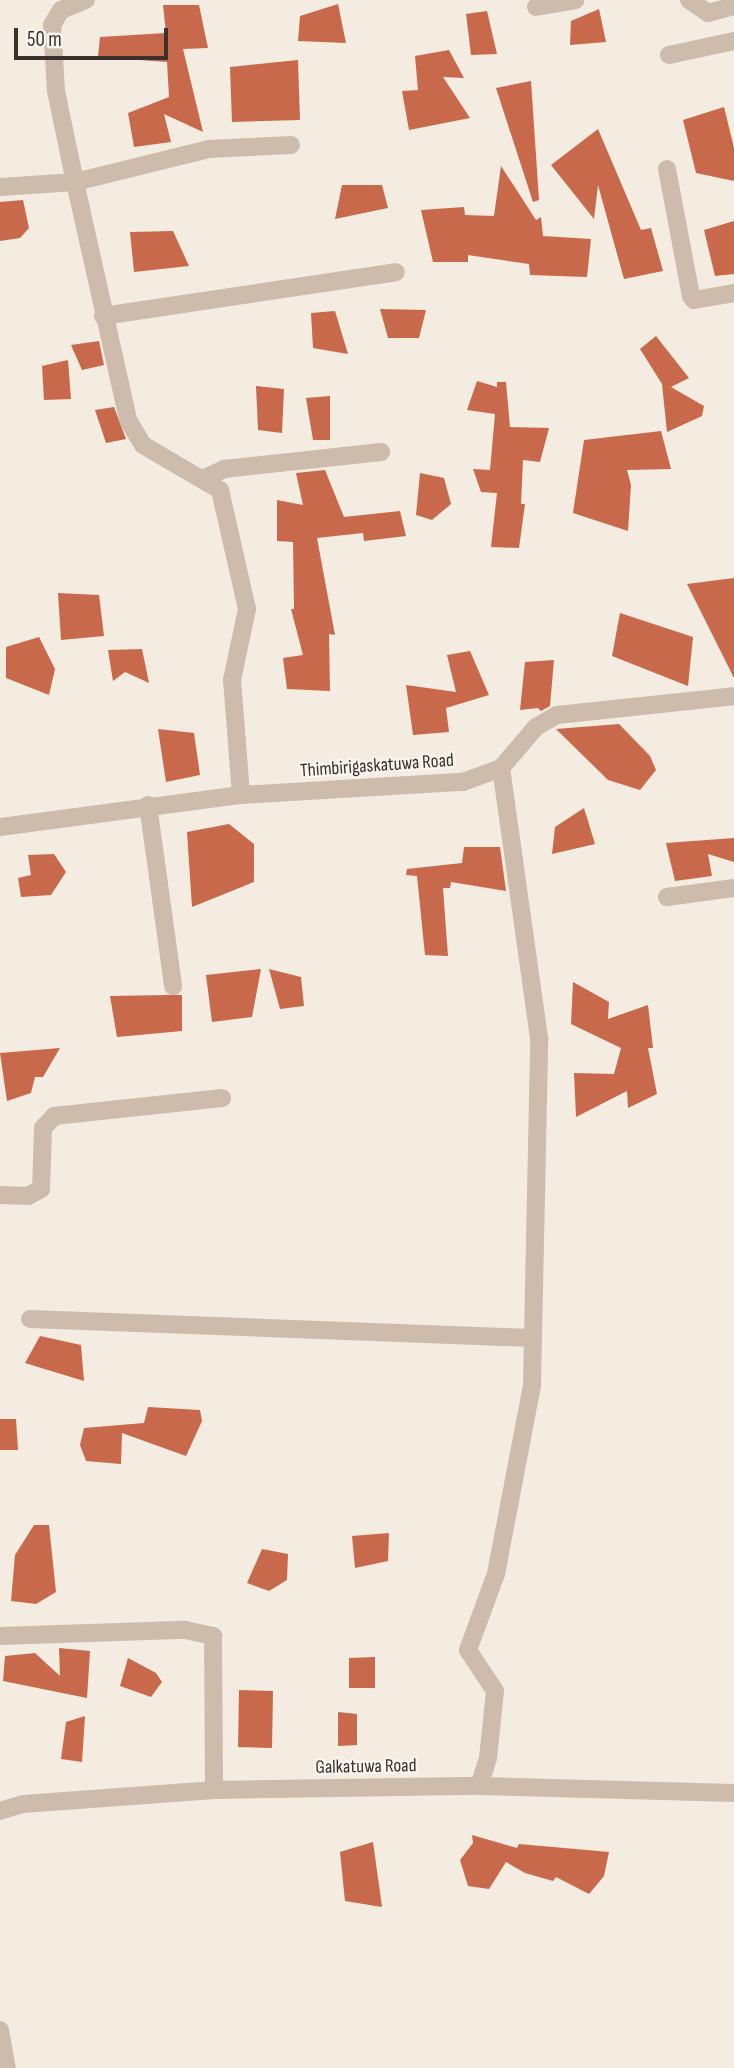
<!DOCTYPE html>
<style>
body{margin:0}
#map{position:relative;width:734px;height:2068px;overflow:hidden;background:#f4ebe1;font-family:"Sofia Sans Condensed",sans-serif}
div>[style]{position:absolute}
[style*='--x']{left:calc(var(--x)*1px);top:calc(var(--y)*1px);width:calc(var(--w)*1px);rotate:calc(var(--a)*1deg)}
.building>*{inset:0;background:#c8694b}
.street>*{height:18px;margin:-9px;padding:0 9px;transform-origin:9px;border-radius:9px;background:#cdbbac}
span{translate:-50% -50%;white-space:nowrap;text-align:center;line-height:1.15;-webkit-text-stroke:5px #fbf5ee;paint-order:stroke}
.street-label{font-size:19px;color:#3b302b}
.scale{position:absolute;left:14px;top:28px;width:154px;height:32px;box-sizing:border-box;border:4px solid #3b302b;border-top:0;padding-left:9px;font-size:21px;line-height:24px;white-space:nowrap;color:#3b302b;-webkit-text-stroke:5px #fbf5ee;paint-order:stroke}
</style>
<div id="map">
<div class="building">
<i style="clip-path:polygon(338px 4px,346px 43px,298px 41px,300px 16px)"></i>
<i style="clip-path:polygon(163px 5px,199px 5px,208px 48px,183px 49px,203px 132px,164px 114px,171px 142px,134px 147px,128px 113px,169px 97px,167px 62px,98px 57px,100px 37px,166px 33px)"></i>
<i style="clip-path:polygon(599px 9px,606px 42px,570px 45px,571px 21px)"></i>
<i style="clip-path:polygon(487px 11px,497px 54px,471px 55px,466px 14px)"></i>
<i style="clip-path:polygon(449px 50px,464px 78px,443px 77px,470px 118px,409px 130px,402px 91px,418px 90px,415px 56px)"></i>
<i style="clip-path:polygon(298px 60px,300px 120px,232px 122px,230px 67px)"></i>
<i style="clip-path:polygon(531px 81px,539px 200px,533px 202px,496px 88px)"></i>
<i style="clip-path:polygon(724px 107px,734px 148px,734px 181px,696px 173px,683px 120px)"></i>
<i style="clip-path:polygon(598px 129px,641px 230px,651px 228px,663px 271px,624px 279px,598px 185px,594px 219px,551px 165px)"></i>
<i style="clip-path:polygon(501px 166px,536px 220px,541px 217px,543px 236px,591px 239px,587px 277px,530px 275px,529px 264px,468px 255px,468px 262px,433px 262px,421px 210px,464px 207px,465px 215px,494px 216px)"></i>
<i style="clip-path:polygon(342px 185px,382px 185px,388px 208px,335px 219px)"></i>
<i style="clip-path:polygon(23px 200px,29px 228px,20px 238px,0 241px,0 202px)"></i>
<i style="clip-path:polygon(734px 221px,734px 274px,715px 276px,704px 230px)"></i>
<i style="clip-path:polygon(173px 231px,189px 266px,134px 272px,130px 232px)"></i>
<i style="clip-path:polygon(380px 309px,426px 310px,419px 338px,388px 338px)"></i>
<i style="clip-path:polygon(335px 311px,348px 354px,313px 348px,311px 313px)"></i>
<i style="clip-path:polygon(656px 336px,689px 378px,671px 387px,704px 406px,702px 416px,667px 432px,662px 384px,640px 349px)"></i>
<i style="clip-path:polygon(99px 341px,104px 365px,82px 370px,71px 345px)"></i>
<i style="clip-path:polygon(68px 360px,71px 399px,44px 400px,42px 366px)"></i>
<i style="clip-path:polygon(477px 381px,497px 387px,497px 382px,506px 382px,510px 427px,549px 428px,540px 462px,523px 460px,521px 504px,525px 504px,519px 548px,491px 547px,497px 493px,481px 492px,473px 469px,490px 470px,495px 414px,467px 410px)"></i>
<i style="clip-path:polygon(256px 386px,284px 389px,282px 433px,258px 430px)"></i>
<i style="clip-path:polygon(330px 396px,330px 440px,313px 440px,306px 398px)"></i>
<i style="clip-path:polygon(114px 407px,126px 439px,106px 443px,95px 410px)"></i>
<i style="clip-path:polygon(661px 431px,671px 469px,627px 470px,631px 485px,628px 531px,573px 513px,584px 440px)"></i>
<i style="clip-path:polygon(325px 470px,344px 517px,400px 511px,406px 536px,364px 541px,363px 533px,317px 538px,335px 635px,329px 634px,330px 691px,287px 689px,283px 658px,303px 655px,291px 609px,294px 609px,293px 542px,277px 541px,277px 500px,303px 505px,296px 473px)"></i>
<i style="clip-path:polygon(420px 473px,444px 478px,451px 504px,432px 520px,416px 515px)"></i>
<i style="clip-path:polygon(734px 578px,734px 678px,687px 584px)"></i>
<i style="clip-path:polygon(58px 593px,99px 595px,104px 636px,61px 640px)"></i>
<i style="clip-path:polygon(620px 613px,693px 637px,688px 686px,612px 656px)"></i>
<i style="clip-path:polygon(39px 637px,55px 669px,49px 695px,6px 678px,6px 647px)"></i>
<i style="clip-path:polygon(142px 649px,149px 683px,125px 672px,113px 681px,108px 650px)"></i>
<i style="clip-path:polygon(470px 651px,489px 695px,446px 708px,449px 732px,413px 735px,406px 685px,456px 692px,447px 655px)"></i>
<i style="clip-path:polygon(554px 660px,550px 706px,541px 711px,538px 708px,520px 710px,525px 662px)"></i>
<i style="clip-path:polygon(619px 724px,650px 756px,656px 770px,640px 790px,608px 780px,556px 729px)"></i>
<i style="clip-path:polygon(158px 729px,194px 733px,200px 775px,166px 782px)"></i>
<i style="clip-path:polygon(584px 808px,595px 844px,552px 854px,555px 827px)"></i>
<i style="clip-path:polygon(229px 824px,254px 844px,254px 882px,192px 907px,187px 832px)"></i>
<i style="clip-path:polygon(734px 838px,734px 862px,708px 854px,712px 876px,675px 881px,666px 843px)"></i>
<i style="clip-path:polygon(464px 847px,500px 847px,506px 891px,451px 882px,450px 888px,443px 888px,448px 956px,425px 955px,417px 876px,406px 875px,407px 869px,462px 863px)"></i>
<i style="clip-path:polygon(54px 854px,66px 872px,51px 895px,21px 897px,18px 878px,31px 875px,28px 855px)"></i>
<i style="clip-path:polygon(261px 969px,252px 1017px,212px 1022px,206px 975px)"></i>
<i style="clip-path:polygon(269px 969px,301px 977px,304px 1006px,280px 1009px)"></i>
<i style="clip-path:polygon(573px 982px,609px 1002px,608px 1019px,648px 1005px,653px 1048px,648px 1048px,657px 1094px,628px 1108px,627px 1091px,576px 1117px,574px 1073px,614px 1074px,621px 1048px,571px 1024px)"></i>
<i style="clip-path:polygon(167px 995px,182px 995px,182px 1031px,117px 1037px,110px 996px)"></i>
<i style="clip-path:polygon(60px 1048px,43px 1077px,35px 1077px,31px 1093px,7px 1101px,0 1053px)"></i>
<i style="clip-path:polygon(40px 1336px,81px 1345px,84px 1381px,25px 1363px)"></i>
<i style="clip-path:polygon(148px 1407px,200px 1410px,202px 1421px,186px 1456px,122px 1433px,121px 1464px,86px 1461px,80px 1445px,84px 1428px,144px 1423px)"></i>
<i style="clip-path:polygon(0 1419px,16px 1419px,18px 1450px,0 1450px)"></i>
<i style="clip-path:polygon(34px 1525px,49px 1525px,56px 1592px,36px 1604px,11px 1601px,15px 1555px)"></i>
<i style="clip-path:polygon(389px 1533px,388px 1561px,355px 1568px,352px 1536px)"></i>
<i style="clip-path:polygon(262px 1549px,288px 1554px,287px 1580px,269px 1591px,247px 1583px)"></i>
<i style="clip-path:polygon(59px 1648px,90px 1651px,87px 1698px,3px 1681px,5px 1656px,35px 1653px,60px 1676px)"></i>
<i style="clip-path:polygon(375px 1657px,375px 1688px,349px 1688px,349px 1658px)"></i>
<i style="clip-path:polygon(128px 1658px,156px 1673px,162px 1682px,151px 1697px,120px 1686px)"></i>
<i style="clip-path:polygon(239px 1690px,273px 1691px,272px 1748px,238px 1747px)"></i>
<i style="clip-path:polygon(338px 1712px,357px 1714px,357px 1745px,338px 1746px)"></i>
<i style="clip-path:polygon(85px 1716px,82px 1762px,61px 1759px,66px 1722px)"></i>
<i style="clip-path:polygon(472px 1835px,517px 1848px,519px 1844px,609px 1852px,604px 1876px,589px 1894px,556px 1877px,553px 1881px,525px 1873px,506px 1862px,489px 1889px,468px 1886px,460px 1860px,473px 1843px)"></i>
<i style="clip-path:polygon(373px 1842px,382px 1907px,345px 1901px,340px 1852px)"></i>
</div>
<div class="street">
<i style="--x:86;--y:0;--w:27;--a:158"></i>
<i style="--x:61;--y:10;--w:17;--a:121"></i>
<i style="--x:52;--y:25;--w:66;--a:86.5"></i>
<i style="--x:56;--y:91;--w:93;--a:78.2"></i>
<i style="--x:75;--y:182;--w:138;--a:-13.8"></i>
<i style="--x:209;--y:149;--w:82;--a:-2.8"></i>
<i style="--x:689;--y:0;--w:23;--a:34"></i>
<i style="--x:708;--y:13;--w:27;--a:-15"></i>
<i style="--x:536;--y:7;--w:40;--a:-10"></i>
<i style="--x:669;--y:55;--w:66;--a:-12.2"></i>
<i style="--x:667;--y:169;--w:129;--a:79.3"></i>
<i style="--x:691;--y:296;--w:5;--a:53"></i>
<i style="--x:694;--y:300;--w:41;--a:-9.9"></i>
<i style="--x:0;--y:187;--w:75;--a:-3.8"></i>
<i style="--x:75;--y:182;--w:244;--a:77.4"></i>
<i style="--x:128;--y:420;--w:29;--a:59"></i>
<i style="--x:143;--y:445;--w:89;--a:30.3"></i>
<i style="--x:220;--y:490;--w:122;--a:77.2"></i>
<i style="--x:247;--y:609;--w:73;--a:101.9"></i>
<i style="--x:232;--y:680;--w:115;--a:85.5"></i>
<i style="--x:103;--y:316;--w:296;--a:-8.5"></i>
<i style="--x:205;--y:478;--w:21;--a:-25"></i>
<i style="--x:224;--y:469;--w:158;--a:-6.2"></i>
<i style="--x:148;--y:805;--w:183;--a:82.1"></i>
<i style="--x:0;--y:827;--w:243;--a:-7.6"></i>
<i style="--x:241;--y:795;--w:222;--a:-3.4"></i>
<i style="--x:463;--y:782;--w:40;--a:-20.2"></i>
<i style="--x:501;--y:768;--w:54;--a:-49.5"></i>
<i style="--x:536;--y:727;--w:24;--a:-30"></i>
<i style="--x:557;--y:715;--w:178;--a:-6.1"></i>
<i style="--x:667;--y:897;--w:68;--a:-7.7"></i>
<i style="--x:0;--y:1195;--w:28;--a:2"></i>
<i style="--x:28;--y:1196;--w:15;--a:-28"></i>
<i style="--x:41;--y:1189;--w:61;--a:-88.1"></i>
<i style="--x:43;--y:1128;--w:16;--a:-47"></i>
<i style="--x:54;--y:1116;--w:169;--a:-6.1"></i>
<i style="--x:30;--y:1319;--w:502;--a:2.17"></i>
<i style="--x:0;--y:1636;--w:185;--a:-1.9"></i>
<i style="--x:185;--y:1630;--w:29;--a:12"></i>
<i style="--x:213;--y:1636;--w:154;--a:89.6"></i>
<i style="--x:479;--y:1786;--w:29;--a:-72"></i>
<i style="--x:488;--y:1758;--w:67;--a:-84"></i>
<i style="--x:495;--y:1691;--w:49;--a:-123.4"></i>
<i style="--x:468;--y:1650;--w:81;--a:-69.8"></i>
<i style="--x:496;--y:1574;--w:192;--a:-79.2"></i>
<i style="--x:532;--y:1385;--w:347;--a:-88.8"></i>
<i style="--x:539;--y:1038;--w:273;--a:-98"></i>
<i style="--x:0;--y:1811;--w:24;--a:-17"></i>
<i style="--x:23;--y:1804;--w:192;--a:-4.2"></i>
<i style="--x:214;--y:1790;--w:265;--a:-0.9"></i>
<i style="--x:479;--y:1786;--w:255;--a:1.6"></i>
<i style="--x:0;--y:2030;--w:39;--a:80"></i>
</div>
<div class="street-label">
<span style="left:377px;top:766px;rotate:-4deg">Thimbirigaskatuwa Road</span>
<span style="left:366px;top:1767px;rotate:-1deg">Galkatuwa Road</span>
</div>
<div class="scale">50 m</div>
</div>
